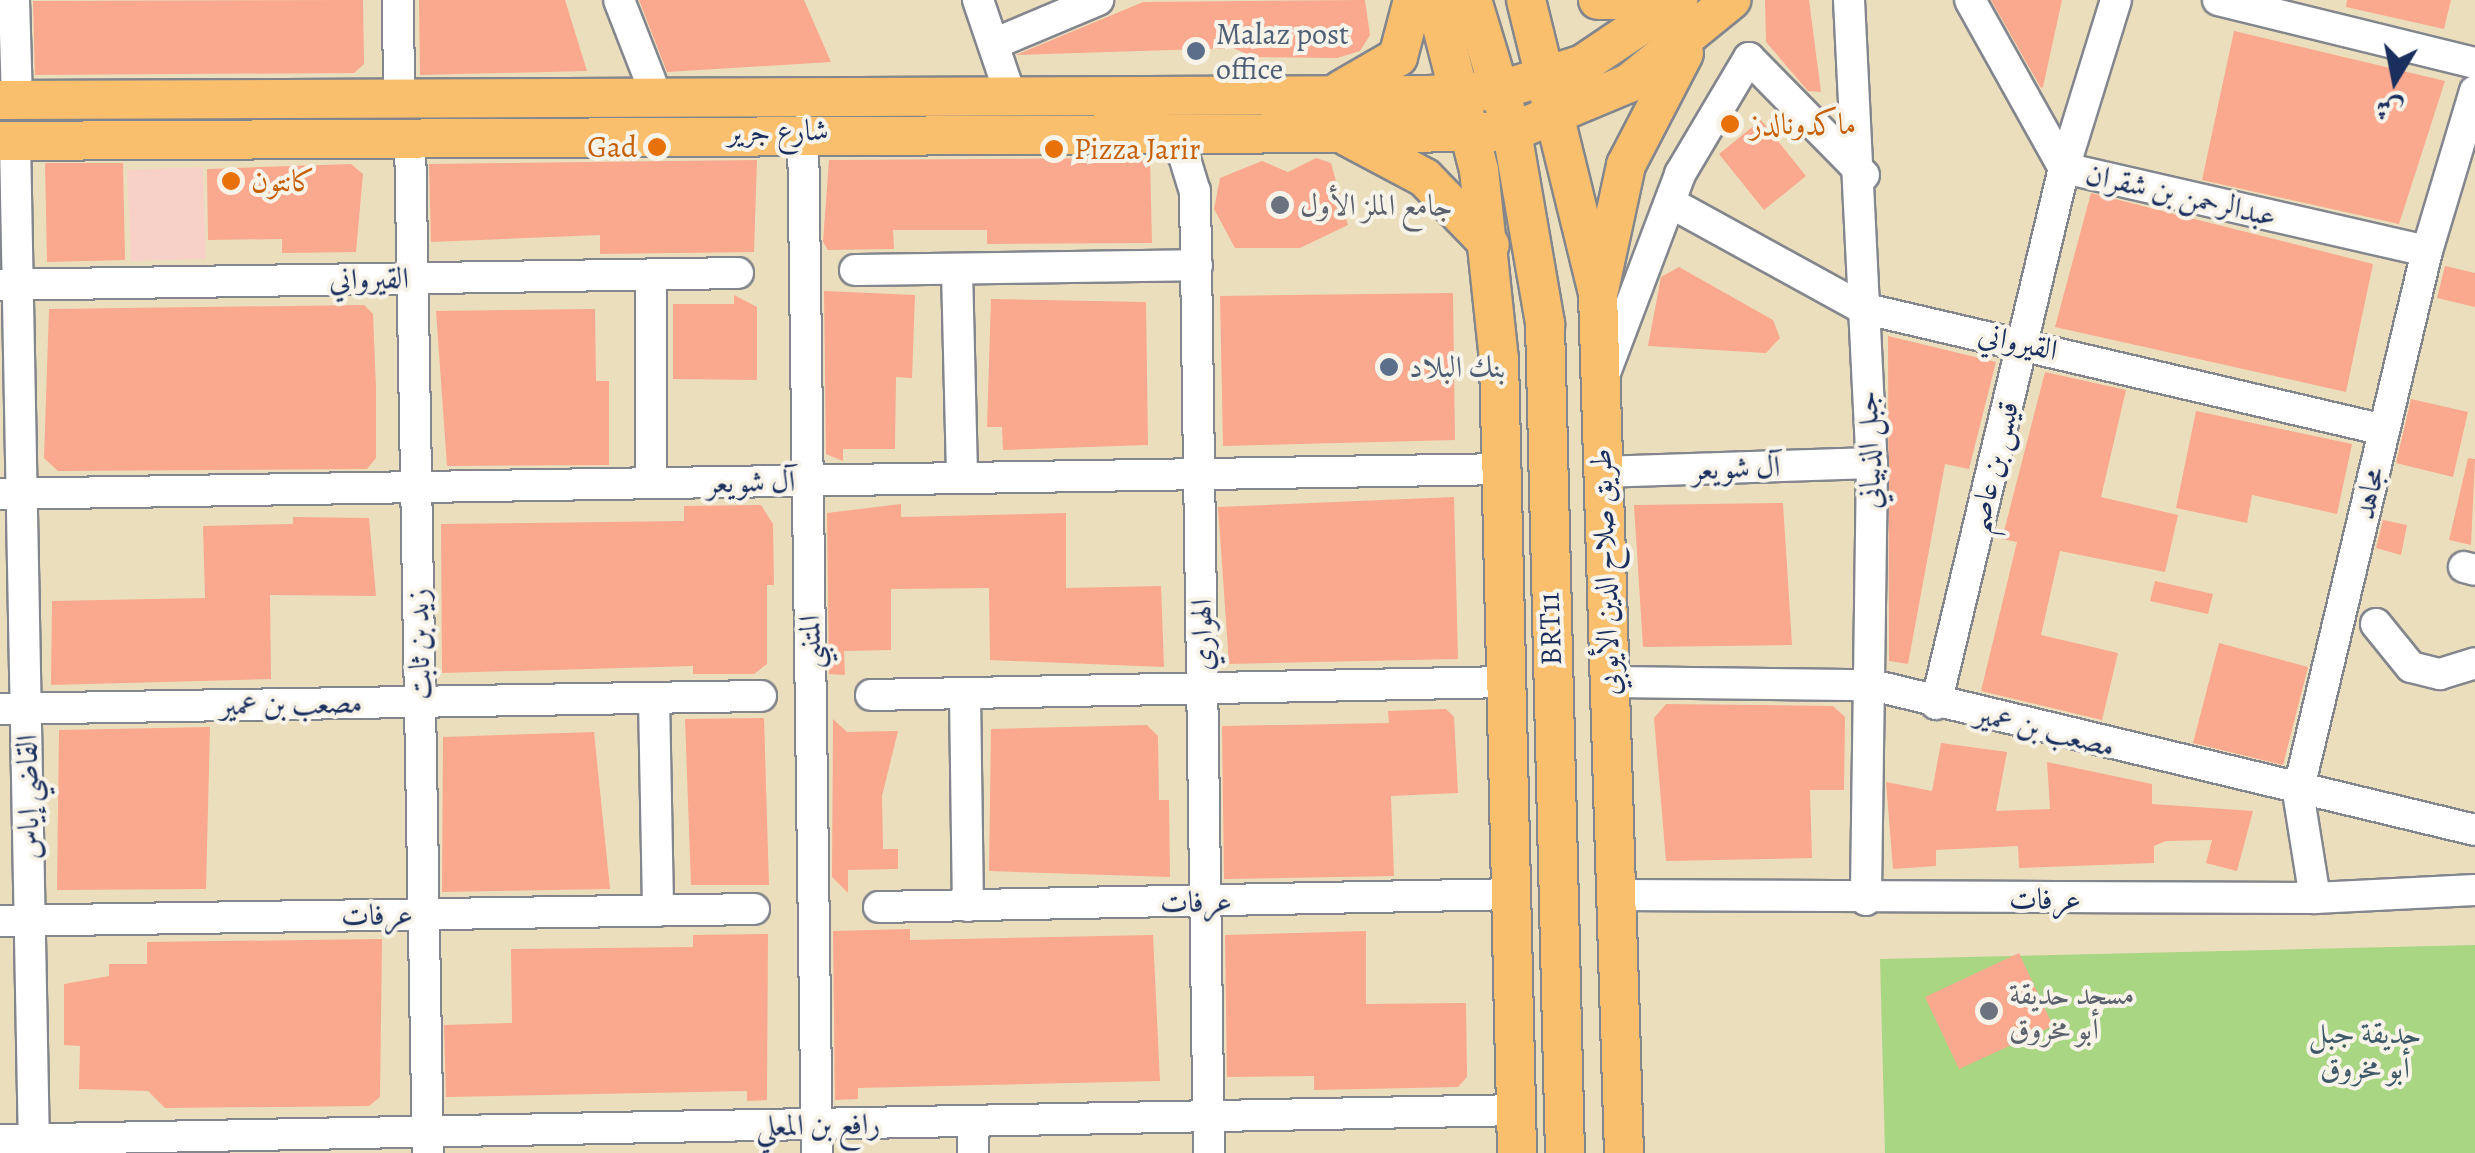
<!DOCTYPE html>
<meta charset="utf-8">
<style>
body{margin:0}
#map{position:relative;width:2475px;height:1153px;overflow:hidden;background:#ebdebc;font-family:Alegreya,Amiri,serif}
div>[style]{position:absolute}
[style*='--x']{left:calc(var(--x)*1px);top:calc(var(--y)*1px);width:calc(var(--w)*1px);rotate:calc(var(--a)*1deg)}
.built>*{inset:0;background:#f7d1c7}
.green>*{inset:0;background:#a9d682}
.building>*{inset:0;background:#faa88e}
.roads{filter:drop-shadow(2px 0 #83868d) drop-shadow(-2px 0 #83868d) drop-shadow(0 2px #83868d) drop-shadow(0 -2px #83868d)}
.minor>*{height:30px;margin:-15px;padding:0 15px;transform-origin:15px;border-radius:15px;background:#fff}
.major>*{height:38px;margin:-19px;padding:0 19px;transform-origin:19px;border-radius:19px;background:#f9bf6c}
.dots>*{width:28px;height:28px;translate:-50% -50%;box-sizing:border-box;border:5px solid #f7f3e8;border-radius:50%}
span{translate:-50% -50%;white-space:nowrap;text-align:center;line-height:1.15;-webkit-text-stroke:8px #f7f3e8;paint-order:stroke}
.service-label{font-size:30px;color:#4e5e75}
.left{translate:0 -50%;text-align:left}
.food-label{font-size:30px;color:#c56008}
.right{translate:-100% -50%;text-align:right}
.street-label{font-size:30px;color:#1b2f5e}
.worship-label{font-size:30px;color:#5b616d}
.park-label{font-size:30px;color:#3e5967}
.north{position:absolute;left:2345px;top:30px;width:100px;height:100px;-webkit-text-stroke:8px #f7f3e8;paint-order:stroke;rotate:190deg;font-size:28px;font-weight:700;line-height:40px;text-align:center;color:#1b2f5e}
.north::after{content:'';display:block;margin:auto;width:35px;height:45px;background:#1b2f5e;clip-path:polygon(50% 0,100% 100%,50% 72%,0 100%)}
</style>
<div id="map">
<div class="built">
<i style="clip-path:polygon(203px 167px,206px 259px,131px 261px,127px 170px)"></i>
</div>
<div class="green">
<i style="clip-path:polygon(2475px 945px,2475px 1153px,1885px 1153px,1880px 959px)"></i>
</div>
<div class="building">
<i style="clip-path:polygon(363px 0,364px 64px,354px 73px,35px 75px,33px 1px)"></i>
<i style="clip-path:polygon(419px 0,565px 0,587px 71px,420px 75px)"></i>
<i style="clip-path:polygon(639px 0,804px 0,831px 62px,667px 72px)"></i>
<i style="clip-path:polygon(1365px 0,1370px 35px,1360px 51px,1337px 58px,1254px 57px,1233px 48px,1016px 55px,1143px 2px)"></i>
<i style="clip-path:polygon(1765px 0,1809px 0,1821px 92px,1808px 91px,1766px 42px)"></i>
<i style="clip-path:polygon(1991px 0,2062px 0,2043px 87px,2041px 88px)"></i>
<i style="clip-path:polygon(2347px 0,2451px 0,2444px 29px,2346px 7px)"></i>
<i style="clip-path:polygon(2234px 31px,2445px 81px,2399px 224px,2202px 180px)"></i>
<i style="clip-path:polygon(1761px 120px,1806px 176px,1764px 210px,1719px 154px)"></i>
<i style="clip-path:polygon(1150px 158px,1152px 243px,987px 244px,987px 230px,893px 230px,894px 249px,828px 250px,823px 242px,829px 160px)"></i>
<i style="clip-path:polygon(1316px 158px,1331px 163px,1348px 225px,1300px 248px,1235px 248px,1214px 209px,1220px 178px,1262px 161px,1288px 172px)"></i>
<i style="clip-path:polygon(757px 160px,754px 252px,600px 254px,600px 235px,431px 242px,429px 164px)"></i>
<i style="clip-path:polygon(45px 163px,123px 163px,125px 260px,47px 262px)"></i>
<i style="clip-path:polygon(351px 164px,363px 174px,356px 252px,282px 253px,282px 239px,208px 240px,207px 169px)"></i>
<i style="clip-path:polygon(2091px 193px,2373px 264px,2346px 392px,2055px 327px)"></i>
<i style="clip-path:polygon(2445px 266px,2475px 273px,2475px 307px,2437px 298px)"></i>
<i style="clip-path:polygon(1679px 267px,1773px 320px,1780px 338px,1766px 353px,1648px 346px,1661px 277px)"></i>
<i style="clip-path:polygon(824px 291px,915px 295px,912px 378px,896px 377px,895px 449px,843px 449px,843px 461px,826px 454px)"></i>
<i style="clip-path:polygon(1453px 293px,1455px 440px,1223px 446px,1220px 296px)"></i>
<i style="clip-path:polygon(734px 295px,757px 307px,757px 380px,673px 379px,673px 304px,734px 304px)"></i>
<i style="clip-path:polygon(991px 299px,1146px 302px,1148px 445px,1003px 450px,1002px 427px,987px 427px)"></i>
<i style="clip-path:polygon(364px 305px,373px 314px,376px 388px,376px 458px,367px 469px,58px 471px,44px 458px,49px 309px)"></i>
<i style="clip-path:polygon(595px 309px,596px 381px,609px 381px,609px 465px,447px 466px,436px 311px)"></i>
<i style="clip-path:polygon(1888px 336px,1996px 362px,1969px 469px,1945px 464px,1908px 664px,1889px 661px)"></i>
<i style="clip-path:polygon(2045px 372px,2126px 390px,2101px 497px,2178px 515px,2165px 572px,2060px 551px,2041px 635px,2118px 653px,2102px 720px,1981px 691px,2017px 542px,2002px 539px)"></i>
<i style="clip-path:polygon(2411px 399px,2468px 412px,2453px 477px,2396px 463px)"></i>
<i style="clip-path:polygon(2196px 411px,2352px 444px,2337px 514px,2252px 495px,2247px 523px,2176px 508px)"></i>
<i style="clip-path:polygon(2468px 458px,2475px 459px,2471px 545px,2449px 540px)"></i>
<i style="clip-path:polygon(1454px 497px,1458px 659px,1229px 664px,1218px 507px)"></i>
<i style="clip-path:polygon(1783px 503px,1792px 645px,1643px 647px,1634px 505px)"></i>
<i style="clip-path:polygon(901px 504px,901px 517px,1066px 513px,1066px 588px,1161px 586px,1164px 667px,990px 660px,989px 588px,891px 589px,891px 650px,844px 651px,845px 675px,829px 674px,827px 513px)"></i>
<i style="clip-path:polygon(761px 505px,773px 524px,774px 585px,767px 585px,767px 664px,754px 674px,693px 674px,693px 666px,442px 673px,441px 524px,684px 521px,684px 506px)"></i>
<i style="clip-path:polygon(293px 517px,369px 518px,376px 596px,270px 595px,271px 679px,51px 685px,52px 601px,205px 598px,203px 526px,293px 524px)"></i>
<i style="clip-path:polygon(2383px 520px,2407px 525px,2401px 555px,2376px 548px)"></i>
<i style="clip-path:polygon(2155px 581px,2213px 594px,2208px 614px,2150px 601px)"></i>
<i style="clip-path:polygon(2219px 643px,2308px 667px,2283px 765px,2193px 743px)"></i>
<i style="clip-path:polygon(1666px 704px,1833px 706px,1845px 717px,1844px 790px,1810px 790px,1812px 858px,1666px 861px,1654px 718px)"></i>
<i style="clip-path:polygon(1446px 709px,1454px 717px,1458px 793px,1391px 796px,1394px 876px,1224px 879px,1222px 726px,1389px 723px,1388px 711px)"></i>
<i style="clip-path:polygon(764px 718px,769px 885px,691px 885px,685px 719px)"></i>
<i style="clip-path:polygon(833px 719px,847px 732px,898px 731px,882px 796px,883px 849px,898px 849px,898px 869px,848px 870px,848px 893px,832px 877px)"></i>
<i style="clip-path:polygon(1147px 725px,1158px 736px,1159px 800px,1169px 800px,1170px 877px,989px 871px,991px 729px)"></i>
<i style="clip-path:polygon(210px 727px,206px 889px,57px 890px,59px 730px)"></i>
<i style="clip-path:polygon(594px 732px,610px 889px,442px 892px,443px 737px)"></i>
<i style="clip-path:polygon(1941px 743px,2007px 752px,1996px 811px,2050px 809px,2047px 762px,2152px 784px,2152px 804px,2253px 811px,2237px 871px,2206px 863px,2212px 840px,2166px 841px,2154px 846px,2154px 863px,2019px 868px,2018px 846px,1936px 850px,1936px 866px,1893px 869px,1886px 782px,1932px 791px)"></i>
<i style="clip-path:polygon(910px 929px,910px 940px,1153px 935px,1160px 1081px,858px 1088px,858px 1099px,835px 1100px,833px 931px)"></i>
<i style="clip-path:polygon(1366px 931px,1366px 1004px,1466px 1003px,1467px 1077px,1458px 1087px,1314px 1090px,1314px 1076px,1227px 1077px,1225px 935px)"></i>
<i style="clip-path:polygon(768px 934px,767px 1100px,747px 1101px,747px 1091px,446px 1097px,444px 1025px,512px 1023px,511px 949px,693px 947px,693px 935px)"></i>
<i style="clip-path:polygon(382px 939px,380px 1097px,369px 1106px,165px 1108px,148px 1091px,79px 1089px,80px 1046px,64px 1045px,64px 984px,109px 976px,109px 964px,147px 964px,147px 942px)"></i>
<i style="clip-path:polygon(2019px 953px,2053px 1026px,1959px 1069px,1925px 997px)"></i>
</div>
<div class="roads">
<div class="minor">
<i style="--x:14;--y:0;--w:99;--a:88.3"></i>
<i style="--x:398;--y:0;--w:97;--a:89.4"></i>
<i style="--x:619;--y:0;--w:102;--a:68.7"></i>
<i style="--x:978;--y:0;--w:99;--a:71.2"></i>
<i style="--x:1849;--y:0;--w:464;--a:87.2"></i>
<i style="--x:1872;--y:463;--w:437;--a:90.8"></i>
<i style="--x:1970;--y:0;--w:193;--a:60.8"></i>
<i style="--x:2064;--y:168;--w:372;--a:12.9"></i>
<i style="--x:2218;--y:0;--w:265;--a:13.8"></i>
<i style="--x:996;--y:43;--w:111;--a:-22.9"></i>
<i style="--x:1160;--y:128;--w:37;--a:49"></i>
<i style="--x:1184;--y:156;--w:37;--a:73"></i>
<i style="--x:1195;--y:191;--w:962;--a:89.17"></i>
<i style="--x:803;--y:130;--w:1023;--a:89.22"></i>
<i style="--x:410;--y:136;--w:1017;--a:88.99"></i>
<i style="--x:15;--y:141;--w:1012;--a:88.92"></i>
<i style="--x:1673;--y:204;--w:216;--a:28.8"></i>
<i style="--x:1862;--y:308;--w:536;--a:13.15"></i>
<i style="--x:855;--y:270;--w:342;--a:-0.8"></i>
<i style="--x:957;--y:270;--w:208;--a:88.6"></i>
<i style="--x:651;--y:275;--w:208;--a:90"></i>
<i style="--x:1;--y:285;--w:737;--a:-0.93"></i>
<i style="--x:1605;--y:373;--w:213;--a:-69.3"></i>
<i style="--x:1680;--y:174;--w:135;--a:-59.3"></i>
<i style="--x:1749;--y:58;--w:164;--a:45.5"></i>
<i style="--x:1601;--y:472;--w:271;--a:-1.9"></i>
<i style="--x:0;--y:494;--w:1502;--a:-0.95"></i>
<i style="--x:2464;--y:567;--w:11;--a:15"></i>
<i style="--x:2376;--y:624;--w:55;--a:50.9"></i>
<i style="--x:2411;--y:667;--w:30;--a:14"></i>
<i style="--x:2440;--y:674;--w:37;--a:-17"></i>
<i style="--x:1609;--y:682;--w:263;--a:0.7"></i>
<i style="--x:1872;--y:685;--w:620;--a:13.52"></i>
<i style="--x:965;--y:694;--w:212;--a:89.2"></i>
<i style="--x:871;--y:695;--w:638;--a:-1.17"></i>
<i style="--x:654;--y:698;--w:213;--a:88.9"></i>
<i style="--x:1936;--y:704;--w:551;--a:-76.57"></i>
<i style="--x:2064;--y:168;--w:176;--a:-72.8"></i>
<i style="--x:0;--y:709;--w:761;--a:-0.98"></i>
<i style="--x:1615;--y:895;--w:700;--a:0.25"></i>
<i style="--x:2315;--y:898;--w:160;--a:-2.9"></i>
<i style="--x:2315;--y:898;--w:107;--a:-99.1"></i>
<i style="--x:2298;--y:792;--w:556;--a:-76.59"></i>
<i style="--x:2427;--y:251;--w:167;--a:-73.3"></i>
<i style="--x:879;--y:907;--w:634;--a:-1.17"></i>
<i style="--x:0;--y:921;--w:754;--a:-0.91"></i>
<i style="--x:973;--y:1123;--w:30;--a:90"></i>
<i style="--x:0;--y:1140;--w:1515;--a:-1.13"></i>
</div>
<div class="major">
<i style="--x:1435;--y:0;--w:176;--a:75.5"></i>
<i style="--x:1479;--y:170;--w:190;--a:84"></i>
<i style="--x:1499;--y:359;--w:794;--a:88.7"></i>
<i style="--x:1472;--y:0;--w:138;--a:73.1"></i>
<i style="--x:1512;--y:132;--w:195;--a:80.2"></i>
<i style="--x:1545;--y:324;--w:829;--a:88.62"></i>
<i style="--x:1526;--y:0;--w:302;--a:76.2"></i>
<i style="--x:1598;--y:293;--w:860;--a:88.27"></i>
<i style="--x:1598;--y:0;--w:44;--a:0"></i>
<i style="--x:1341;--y:90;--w:66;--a:-30.1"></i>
<i style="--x:1398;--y:57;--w:59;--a:-75.3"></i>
<i style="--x:0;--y:100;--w:1429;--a:-0.2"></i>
<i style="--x:1429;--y:95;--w:72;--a:-4"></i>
<i style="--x:1501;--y:90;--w:86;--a:-17.6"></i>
<i style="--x:1583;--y:64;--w:115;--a:-34"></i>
<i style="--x:1348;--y:137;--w:87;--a:28"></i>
<i style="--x:1425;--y:178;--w:93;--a:45.9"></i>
<i style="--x:0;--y:141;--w:1512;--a:-0.34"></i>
<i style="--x:1512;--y:132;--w:127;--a:-22.7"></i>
<i style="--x:1629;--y:83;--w:132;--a:-39.1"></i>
<i style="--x:1599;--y:290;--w:128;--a:-77.8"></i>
<i style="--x:1626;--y:165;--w:126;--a:-62.6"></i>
</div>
</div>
<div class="dots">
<i style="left:1196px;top:51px;background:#5c6f8a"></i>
<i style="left:1730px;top:124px;background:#e8710a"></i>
<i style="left:657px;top:147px;background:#e8710a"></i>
<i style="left:1054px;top:149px;background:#e8710a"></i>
<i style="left:231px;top:181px;background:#e8710a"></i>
<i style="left:1280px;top:205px;background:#6b7280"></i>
<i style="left:1389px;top:367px;background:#5c6f8a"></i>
<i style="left:1989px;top:1011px;background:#6b7280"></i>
</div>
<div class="service-label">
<span class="left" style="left:1216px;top:51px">Malaz post<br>office</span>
<span class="left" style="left:1409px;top:367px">بنك البلاد</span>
</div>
<div class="food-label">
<span class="left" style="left:1750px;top:124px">ماكدونالدز</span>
<span class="right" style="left:637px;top:147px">Gad</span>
<span class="left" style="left:1074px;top:149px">Pizza Jarir</span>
<span class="left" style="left:251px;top:181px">كانتون</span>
</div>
<div class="street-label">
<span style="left:778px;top:131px;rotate:-1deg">شارع جرير</span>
<span style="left:2181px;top:195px;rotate:13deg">عبدالرحمن بن شقران</span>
<span style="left:369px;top:279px;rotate:-1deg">القيرواني</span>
<span style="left:2018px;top:342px;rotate:13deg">القيرواني</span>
<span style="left:1869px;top:450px;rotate:-92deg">جبل الذبياني</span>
<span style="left:1993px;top:467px;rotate:-76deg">قيس بن عاصم</span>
<span style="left:1736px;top:468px;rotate:-2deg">آل شويعر</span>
<span style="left:751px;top:482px;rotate:-1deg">آل شويعر</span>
<span style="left:2369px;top:493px;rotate:-77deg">مجاهد</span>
<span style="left:1605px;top:572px;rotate:-92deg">طريق صلاح الدين الأيوبي</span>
<span style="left:1550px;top:629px;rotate:-92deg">BRT11</span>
<span style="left:1202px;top:635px;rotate:-91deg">الهواري</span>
<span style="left:810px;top:642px;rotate:-91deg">المتنبي</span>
<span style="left:419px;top:644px;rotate:-91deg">زيد بن ثابت</span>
<span style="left:291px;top:704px;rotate:-1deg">مصعب بن عمير</span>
<span style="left:2045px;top:730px;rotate:14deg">مصعب بن عمير</span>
<span style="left:28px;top:797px;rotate:-91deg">القاضي إياس</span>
<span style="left:2045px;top:899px">عرفات</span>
<span style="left:1196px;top:902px;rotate:-1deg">عرفات</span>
<span style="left:377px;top:915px;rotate:-1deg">عرفات</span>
<span style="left:818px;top:1125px;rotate:-1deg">رافع بن المعلي</span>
</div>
<div class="worship-label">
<span class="left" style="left:1300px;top:205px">جامع الملز الأول</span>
<span class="left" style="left:2009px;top:1011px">مسجد حديقة<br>أبو مخروق</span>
</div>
<div class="park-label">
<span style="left:2365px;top:1050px">حديقة جبل<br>أبو مخروق</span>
</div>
<div class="north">ش</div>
</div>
